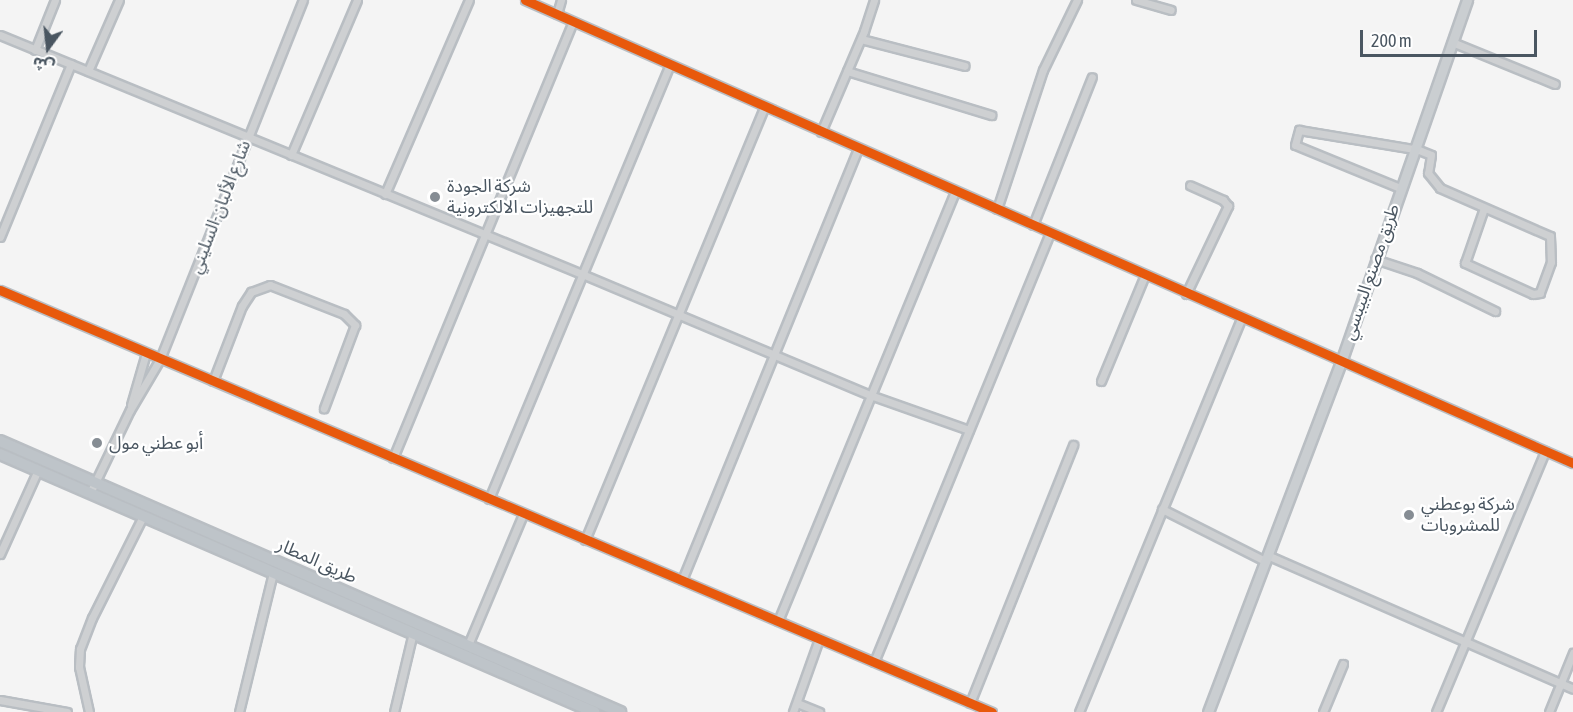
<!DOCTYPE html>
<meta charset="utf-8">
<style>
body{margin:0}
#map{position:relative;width:1573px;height:712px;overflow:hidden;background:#f4f4f4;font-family:"Asap Condensed","Noto Sans Arabic",sans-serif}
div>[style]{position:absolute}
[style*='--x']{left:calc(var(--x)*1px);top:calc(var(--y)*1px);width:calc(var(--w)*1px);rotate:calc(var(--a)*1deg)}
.roads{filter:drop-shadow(2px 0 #b9bec3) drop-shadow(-2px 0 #b9bec3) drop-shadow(0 2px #b9bec3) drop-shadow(0 -2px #b9bec3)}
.minor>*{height:7px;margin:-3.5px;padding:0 3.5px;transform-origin:3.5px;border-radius:3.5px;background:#ced0d2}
.major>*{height:9px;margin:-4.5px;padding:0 4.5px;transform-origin:4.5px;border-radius:4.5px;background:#caced1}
.highway>*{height:10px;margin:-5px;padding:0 5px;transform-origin:5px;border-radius:5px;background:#bec4c9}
.cycleway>*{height:9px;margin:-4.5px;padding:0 4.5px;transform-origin:4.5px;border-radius:4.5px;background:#e8590c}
.dots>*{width:16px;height:16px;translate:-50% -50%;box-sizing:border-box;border:3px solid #fff;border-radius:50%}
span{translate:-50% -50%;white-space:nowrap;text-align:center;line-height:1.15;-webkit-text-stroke:4.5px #fff;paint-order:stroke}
.poi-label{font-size:18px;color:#4a5661}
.left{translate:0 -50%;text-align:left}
.street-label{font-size:18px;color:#4a5661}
.north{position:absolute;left:18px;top:18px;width:60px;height:60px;-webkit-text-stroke:4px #fff;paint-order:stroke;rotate:195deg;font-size:16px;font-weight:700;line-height:24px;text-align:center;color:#4a5661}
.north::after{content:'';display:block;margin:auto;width:21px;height:27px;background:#4a5661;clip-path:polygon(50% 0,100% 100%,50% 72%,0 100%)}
.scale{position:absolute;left:1360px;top:30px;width:177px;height:27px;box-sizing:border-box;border:3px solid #4a5661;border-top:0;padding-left:8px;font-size:18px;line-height:21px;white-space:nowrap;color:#4a5661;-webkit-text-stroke:4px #fff;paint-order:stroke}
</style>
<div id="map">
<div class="roads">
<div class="minor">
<i style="--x:525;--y:0;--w:1146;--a:23.84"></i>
<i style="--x:1136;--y:0;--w:36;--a:16"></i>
<i style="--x:557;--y:14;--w:15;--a:-74"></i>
<i style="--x:0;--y:35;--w:629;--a:22.33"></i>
<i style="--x:582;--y:274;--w:312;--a:22.8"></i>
<i style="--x:870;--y:395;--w:105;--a:19.5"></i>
<i style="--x:861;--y:39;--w:107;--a:14.6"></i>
<i style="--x:1452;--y:42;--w:111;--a:22.2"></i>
<i style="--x:35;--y:50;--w:54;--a:-68.2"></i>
<i style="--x:88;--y:71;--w:77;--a:-66.4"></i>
<i style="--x:847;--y:71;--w:151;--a:17"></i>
<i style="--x:821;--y:132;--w:110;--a:-66.9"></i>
<i style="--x:864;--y:31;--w:33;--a:-72"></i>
<i style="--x:1414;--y:148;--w:18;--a:22"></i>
<i style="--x:1431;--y:155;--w:18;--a:99"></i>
<i style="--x:1428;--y:173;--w:19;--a:51"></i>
<i style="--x:1440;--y:188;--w:120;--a:23.6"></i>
<i style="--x:1550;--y:236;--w:26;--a:88"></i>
<i style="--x:1551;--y:262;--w:33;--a:110"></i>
<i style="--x:1540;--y:293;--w:7;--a:172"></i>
<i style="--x:1533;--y:294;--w:75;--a:-155.5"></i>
<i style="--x:1465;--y:263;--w:58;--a:-70.9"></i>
<i style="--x:291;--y:155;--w:168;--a:-66.9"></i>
<i style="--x:1400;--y:188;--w:113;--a:-157.7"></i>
<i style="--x:1295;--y:145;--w:16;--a:-75"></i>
<i style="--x:1299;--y:130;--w:117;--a:9.4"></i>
<i style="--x:385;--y:194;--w:211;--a:-66.6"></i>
<i style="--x:997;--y:209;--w:146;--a:-71.7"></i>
<i style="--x:1043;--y:70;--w:78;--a:-64.1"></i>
<i style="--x:1033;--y:225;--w:159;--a:-68.3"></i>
<i style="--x:0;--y:237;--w:187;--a:-67.7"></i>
<i style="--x:1375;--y:259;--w:44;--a:18.4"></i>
<i style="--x:1417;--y:273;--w:87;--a:26"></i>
<i style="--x:0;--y:290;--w:1078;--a:23.05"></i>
<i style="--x:1186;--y:294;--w:98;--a:-64.5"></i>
<i style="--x:1228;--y:206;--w:8;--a:-130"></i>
<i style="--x:1223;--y:200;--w:36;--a:-156"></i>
<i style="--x:213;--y:381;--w:80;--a:-68.9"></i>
<i style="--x:242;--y:306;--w:17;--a:-57"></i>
<i style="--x:251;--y:292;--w:20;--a:-20"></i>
<i style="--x:270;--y:285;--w:79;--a:21.4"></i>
<i style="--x:344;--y:314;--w:16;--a:45"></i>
<i style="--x:355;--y:325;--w:89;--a:110.5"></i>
<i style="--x:1101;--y:381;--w:115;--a:-67.5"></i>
<i style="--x:131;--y:405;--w:54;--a:-73.9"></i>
<i style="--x:393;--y:458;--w:472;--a:-67.6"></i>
<i style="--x:90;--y:493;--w:92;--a:-64.3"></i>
<i style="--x:130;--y:410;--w:59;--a:-59.5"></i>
<i style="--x:160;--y:359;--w:386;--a:-68.3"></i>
<i style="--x:489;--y:499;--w:470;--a:-67.4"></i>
<i style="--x:1162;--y:509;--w:115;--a:26.8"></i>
<i style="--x:585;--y:540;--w:469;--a:-67.5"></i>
<i style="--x:0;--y:554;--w:92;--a:-65.7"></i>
<i style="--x:1267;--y:555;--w:334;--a:23.6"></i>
<i style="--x:682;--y:580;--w:466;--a:-67.8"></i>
<i style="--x:778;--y:621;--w:465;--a:-67.6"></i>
<i style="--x:468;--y:645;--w:142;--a:-67.2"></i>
<i style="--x:874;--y:662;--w:464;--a:-67.7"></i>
<i style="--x:0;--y:700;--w:68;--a:10.2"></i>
<i style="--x:797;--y:703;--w:24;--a:22"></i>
<i style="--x:970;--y:703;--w:278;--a:-68.2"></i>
<i style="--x:89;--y:712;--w:46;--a:-102.5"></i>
<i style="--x:79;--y:667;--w:18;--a:-87"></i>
<i style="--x:80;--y:649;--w:33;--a:-69"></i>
<i style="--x:92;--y:618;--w:114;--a:-63.4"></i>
<i style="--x:239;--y:712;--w:144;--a:-76.3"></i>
<i style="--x:394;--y:712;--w:82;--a:-76.6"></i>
<i style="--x:793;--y:712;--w:77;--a:-70.4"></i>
<i style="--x:1079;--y:712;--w:426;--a:-67.6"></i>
<i style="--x:1323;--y:712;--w:52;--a:-67.4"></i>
<i style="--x:1436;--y:712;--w:283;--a:-67.3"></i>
<i style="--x:1549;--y:712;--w:64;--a:-67.9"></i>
</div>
<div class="major">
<i style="--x:1208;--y:712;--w:374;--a:-69.2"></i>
<i style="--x:1341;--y:362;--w:383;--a:-70.8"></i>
</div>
<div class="highway">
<i style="--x:0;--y:441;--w:677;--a:23.61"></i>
<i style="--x:0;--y:454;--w:648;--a:23.48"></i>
</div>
</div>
<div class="cycleway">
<i style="--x:525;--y:0;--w:1146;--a:23.84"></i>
<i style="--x:0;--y:290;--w:1078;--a:23.05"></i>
</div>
<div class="dots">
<i style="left:435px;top:197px;background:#868d94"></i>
<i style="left:97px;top:443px;background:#868d94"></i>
<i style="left:1409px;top:515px;background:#868d94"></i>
</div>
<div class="poi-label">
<span class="left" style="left:447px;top:197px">شركة الجودة<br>للتجهيزات الالكترونية</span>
<span class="left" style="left:109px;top:443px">أبو عطني مول</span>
<span class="left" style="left:1421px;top:515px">شركة بوعطني<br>للمشروبات</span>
</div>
<div class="street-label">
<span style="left:220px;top:207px;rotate:-69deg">شارع الألبان-السليني</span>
<span style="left:1371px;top:272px;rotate:-71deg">طريق مصنع البيبسي</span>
<span style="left:317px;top:561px;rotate:24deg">طريق المطار</span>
</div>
<div class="north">ش</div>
<div class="scale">200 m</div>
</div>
